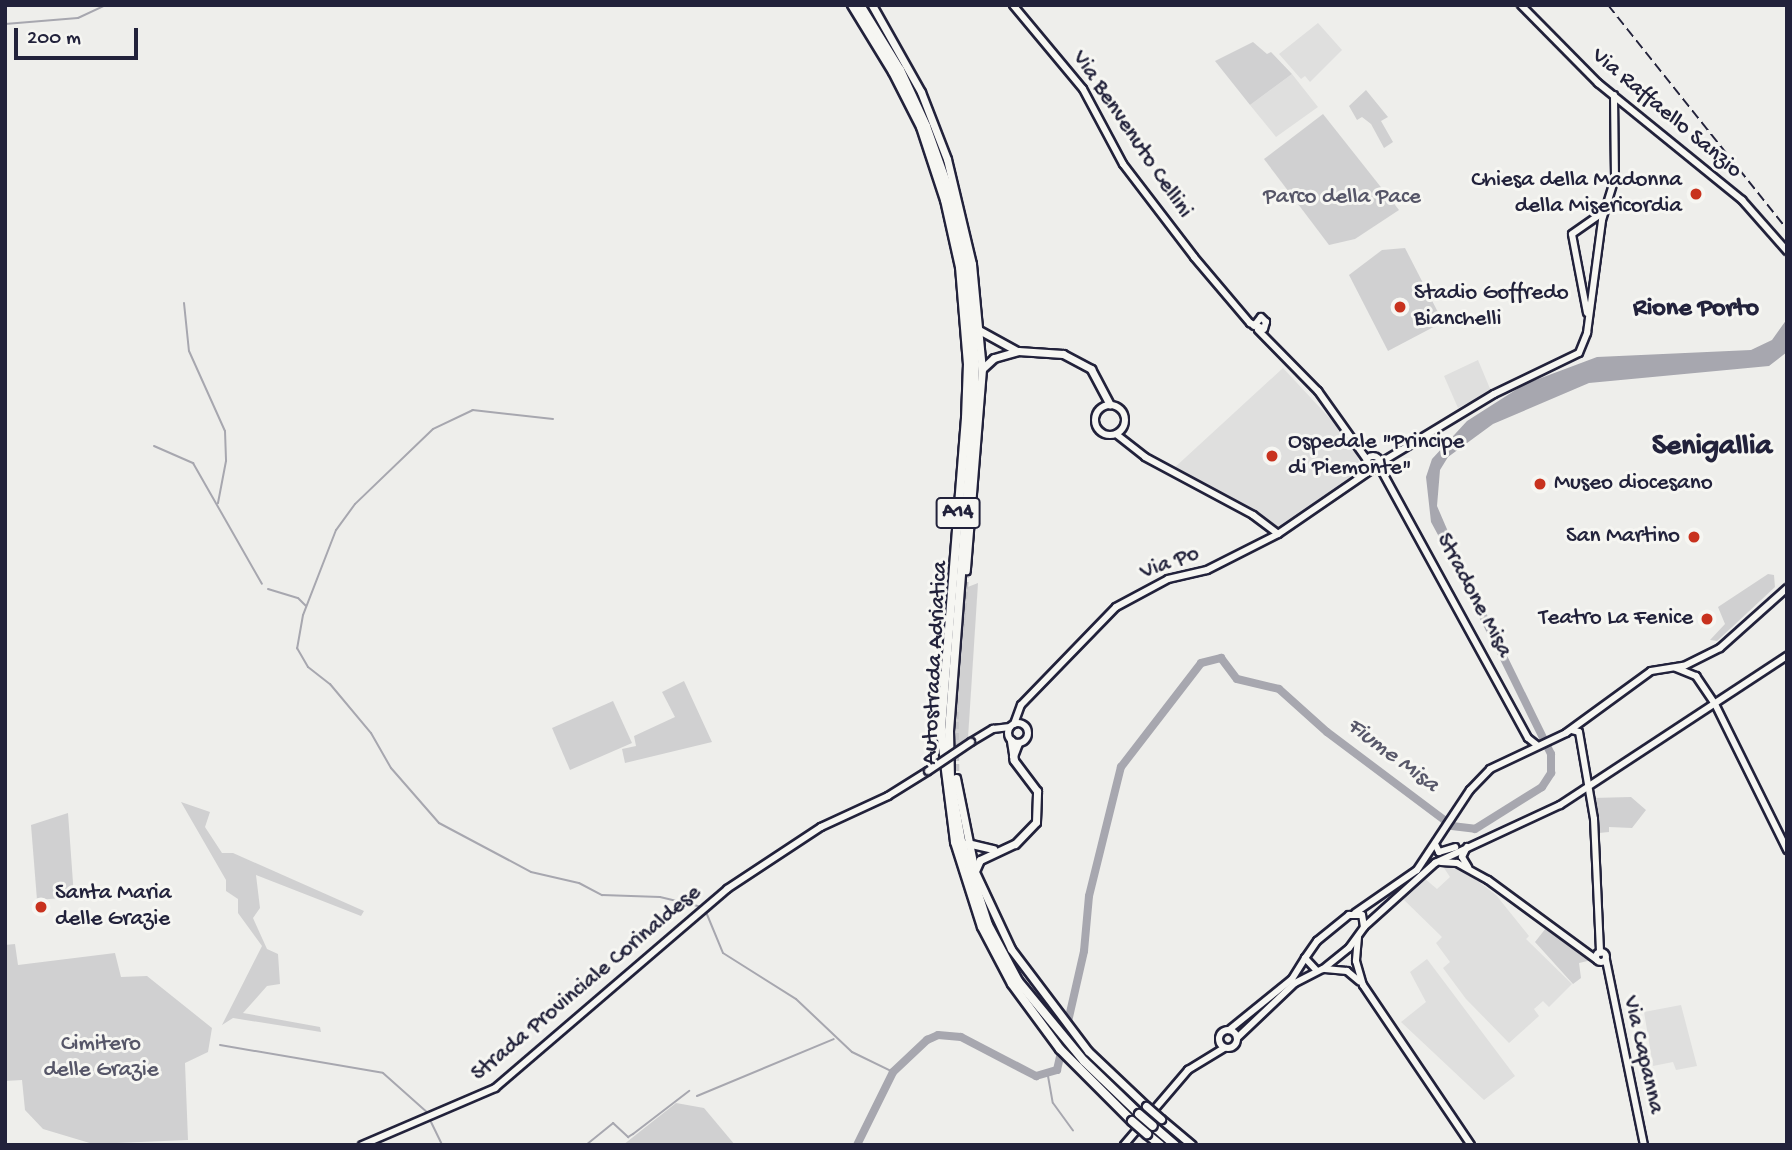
<!DOCTYPE html>
<style>
body{margin:0}
#map{position:relative;width:1792px;height:1150px;overflow:hidden;background:#eeeeeb;font-family:"Gochi Hand",sans-serif}
div>[style]{position:absolute}
[style*='--x']{left:calc(var(--x)*1px);top:calc(var(--y)*1px);width:calc(var(--w)*1px);rotate:calc(var(--a)*1deg)}
.built>*{inset:0;background:#dfdfde}
.green>*{inset:0;background:#d0d0d1}
.water>*{inset:0;background:#a7a7af}
.stream>*{height:2px;margin:-1px;padding:0 1px;transform-origin:1px;border-radius:1px;background:#a7a7af}
.river>*{height:8px;margin:-4px;padding:0 4px;transform-origin:4px;border-radius:4px;background:#a7a7af}
.primary-tunnel>*{height:7px;margin-top:-3.5px;transform-origin:0;background:repeating-linear-gradient(90deg,#c5c5c8 0 7px,transparent 0 10.5px)}
.roads{filter:drop-shadow(2px 0 #22223b) drop-shadow(-2px 0 #22223b) drop-shadow(0 2px #22223b) drop-shadow(0 -2px #22223b)}
.secondary>*{height:6px;margin:-3px;padding:0 3px;transform-origin:3px;border-radius:3px;background:#f6f6f2}
.secondary>.ring{margin:-3px;padding:0;box-sizing:content-box;background:none;border:6px solid #f6f6f2;border-radius:50%}
.primary>*{height:7px;margin:-3.5px;padding:0 3.5px;transform-origin:3.5px;border-radius:3.5px;background:#f6f6f2}
.highway>*{height:8px;margin:-4px;padding:0 4px;transform-origin:4px;border-radius:4px;background:#f6f6f2}
.rail>*{height:2px;margin-top:-1px;transform-origin:0;background:repeating-linear-gradient(90deg,#22223b 0 10px,transparent 0 15px)}
.bridges{filter:drop-shadow(2px 0 #22223b) drop-shadow(-2px 0 #22223b) drop-shadow(0 2px #22223b) drop-shadow(0 -2px #22223b)}
.secondary-bridge>*{height:6px;margin:-3px;padding:0 3px;transform-origin:3px;border-radius:3px;background:#f6f6f2}
.primary-bridge>*{height:7px;margin:-3.5px;padding:0 3.5px;transform-origin:3.5px;border-radius:3.5px;background:#f6f6f2}
.highway-bridge>*{height:8px;margin:-4px;padding:0 4px;transform-origin:4px;border-radius:4px;background:#f6f6f2}
.dots>*{width:19px;height:19px;translate:-50% -50%;box-sizing:border-box;border:4px solid #f6f6f2;border-radius:50%}
span{translate:-50% -50%;white-space:nowrap;text-align:center;line-height:1.15;-webkit-text-stroke:6px #f6f6f2;paint-order:stroke}
.shield-label span{padding:2px 5px;background:#f6f6f2;border:2px solid;border-radius:5px;-webkit-text-stroke-width:0}
.shield-label{font-size:21px;color:#22223b;font-weight:700}
.street-label{font-size:23px;color:#22223b}
.poi-label{font-size:23px;color:#22223b}
.right{translate:-100% -50%;text-align:right}
.left{translate:0 -50%;text-align:left}
.park-label{font-size:23px;color:#565668}
.water-label{font-size:24px;color:#575769;font-style:italic}
.quarter-label{font-size:26px;color:#22223b;font-weight:700}
.district-label{font-size:30px;color:#22223b;font-weight:700}
.frame{position:absolute;inset:0;border:7px solid #22223b;pointer-events:none}
.scale{position:absolute;left:14px;top:28px;width:124px;height:32px;box-sizing:border-box;border:4px solid #22223b;border-top:0;padding-left:9px;font-size:21px;line-height:24px;white-space:nowrap;color:#22223b;-webkit-text-stroke:5px #f6f6f2;paint-order:stroke}
</style>
<div id="map">
<div class="built">
<i style="clip-path:polygon(1318px 23px,1342px 50px,1310px 82px,1305px 76px,1301px 79px,1279px 54px)"></i>
<i style="clip-path:polygon(1292px 74px,1318px 107px,1276px 137px,1250px 105px)"></i>
<i style="clip-path:polygon(1478px 360px,1491px 391px,1458px 408px,1444px 376px)"></i>
<i style="clip-path:polygon(1283px 368px,1352px 442px,1362px 470px,1280px 530px,1173px 469px)"></i>
<i style="clip-path:polygon(1442px 865px,1459px 867px,1496px 895px,1529px 936px,1526px 939px,1572px 984px,1549px 1007px,1543px 1001px,1534px 1009px,1539px 1016px,1509px 1043px,1466px 999px,1443px 968px,1450px 962px,1436px 943px,1442px 937px,1402px 898px,1424px 878px,1437px 889px,1450px 877px)"></i>
<i style="clip-path:polygon(1427px 959px,1515px 1076px,1484px 1100px,1401px 1022px,1426px 1002px,1410px 972px)"></i>
<i style="clip-path:polygon(1681px 1005px,1697px 1066px,1676px 1070px,1673px 1062px,1653px 1066px,1644px 1012px)"></i>
</div>
<div class="green">
<i style="clip-path:polygon(1253px 42px,1267px 54px,1271px 52px,1292px 74px,1250px 105px,1215px 61px)"></i>
<i style="clip-path:polygon(1366px 90px,1388px 117px,1381px 121px,1393px 142px,1384px 148px,1371px 124px,1362px 117px,1357px 120px,1349px 106px)"></i>
<i style="clip-path:polygon(1323px 114px,1399px 210px,1355px 239px,1329px 245px,1264px 159px)"></i>
<i style="clip-path:polygon(1405px 248px,1443px 322px,1388px 351px,1349px 275px,1382px 250px)"></i>
<i style="clip-path:polygon(1768px 574px,1774px 575px,1775px 587px,1717px 641px,1710px 640px,1725px 624px,1718px 607px)"></i>
<i style="clip-path:polygon(978px 583px,968px 738px,952px 748px,960px 590px)"></i>
<i style="clip-path:polygon(684px 681px,712px 742px,625px 763px,622px 749px,636px 746px,634px 736px,675px 717px,662px 692px)"></i>
<i style="clip-path:polygon(613px 701px,632px 743px,570px 770px,552px 728px)"></i>
<i style="clip-path:polygon(1631px 797px,1646px 810px,1632px 828px,1609px 827px,1609px 832px,1599px 833px,1592px 798px)"></i>
<i style="clip-path:polygon(181px 802px,210px 812px,205px 827px,222px 853px,233px 853px,364px 911px,361px 916px,256px 875px,260px 908px,253px 918px,267px 949px,278px 954px,280px 984px,267px 986px,243px 1013px,320px 1027px,321px 1032px,233px 1018px,222px 1025px,262px 946px,238px 913px,238px 899px,226px 891px,226px 880px)"></i>
<i style="clip-path:polygon(68px 813px,74px 897px,37px 900px,31px 825px)"></i>
<i style="clip-path:polygon(1546px 928px,1592px 960px,1579px 963px,1581px 978px,1573px 984px,1535px 942px)"></i>
<i style="clip-path:polygon(15px 944px,18px 965px,115px 953px,121px 977px,147px 976px,212px 1028px,208px 1052px,185px 1063px,188px 1140px,93px 1144px,43px 1129px,25px 1110px,22px 1080px,5px 1081px,5px 945px)"></i>
<i style="clip-path:polygon(676px 1103px,704px 1108px,735px 1145px,623px 1145px)"></i>
</div>
<div class="water">
<i style="clip-path:polygon(1787px 319px,1787px 352px,1769px 366px,1589px 383px,1493px 424px,1448px 457px,1440px 470px,1437px 506px,1468px 578px,1463px 581px,1431px 522px,1426px 477px,1432px 459px,1467px 421px,1525px 384px,1597px 357px,1751px 350px,1772px 340px)"></i>
</div>
<div class="stream">
<i style="--x:5;--y:24;--w:73;--a:-4.7"></i>
<i style="--x:78;--y:18;--w:31;--a:-25"></i>
<i style="--x:184;--y:303;--w:48;--a:84.1"></i>
<i style="--x:189;--y:351;--w:88;--a:65.8"></i>
<i style="--x:225;--y:431;--w:30;--a:88"></i>
<i style="--x:226;--y:461;--w:43;--a:100.8"></i>
<i style="--x:553;--y:419;--w:81;--a:-173.6"></i>
<i style="--x:473;--y:410;--w:44;--a:154.6"></i>
<i style="--x:433;--y:429;--w:108;--a:136.1"></i>
<i style="--x:355;--y:504;--w:32;--a:126"></i>
<i style="--x:336;--y:530;--w:91;--a:111.2"></i>
<i style="--x:303;--y:615;--w:34;--a:100"></i>
<i style="--x:297;--y:648;--w:22;--a:60"></i>
<i style="--x:308;--y:667;--w:28;--a:38"></i>
<i style="--x:330;--y:684;--w:64;--a:50.1"></i>
<i style="--x:371;--y:733;--w:40;--a:60.3"></i>
<i style="--x:391;--y:768;--w:73;--a:48.9"></i>
<i style="--x:439;--y:823;--w:104;--a:28"></i>
<i style="--x:531;--y:872;--w:49;--a:12.9"></i>
<i style="--x:579;--y:883;--w:26;--a:28"></i>
<i style="--x:602;--y:895;--w:58;--a:2"></i>
<i style="--x:660;--y:897;--w:43;--a:13.4"></i>
<i style="--x:154;--y:446;--w:43;--a:23.6"></i>
<i style="--x:193;--y:463;--w:139;--a:60.3"></i>
<i style="--x:268;--y:589;--w:31;--a:17"></i>
<i style="--x:298;--y:598;--w:11;--a:45"></i>
<i style="--x:706;--y:912;--w:44;--a:67.5"></i>
<i style="--x:723;--y:953;--w:86;--a:32.2"></i>
<i style="--x:796;--y:999;--w:77;--a:43.4"></i>
<i style="--x:852;--y:1052;--w:46;--a:26"></i>
<i style="--x:220;--y:1045;--w:165;--a:9.7"></i>
<i style="--x:383;--y:1073;--w:62;--a:41.7"></i>
<i style="--x:1048;--y:1076;--w:27;--a:80"></i>
<i style="--x:1053;--y:1103;--w:34;--a:54"></i>
<i style="--x:697;--y:1096;--w:148;--a:-22.6"></i>
<i style="--x:431;--y:1122;--w:25;--a:64"></i>
<i style="--x:586;--y:1145;--w:35;--a:-39"></i>
<i style="--x:613;--y:1123;--w:21;--a:43"></i>
<i style="--x:628;--y:1137;--w:6;--a:-31"></i>
<i style="--x:633;--y:1134;--w:71;--a:-37.5"></i>
</div>
<div class="river">
<i style="--x:857;--y:1145;--w:81;--a:-63.7"></i>
<i style="--x:893;--y:1072;--w:47;--a:-43.3"></i>
<i style="--x:927;--y:1040;--w:12;--a:-24"></i>
<i style="--x:938;--y:1035;--w:23;--a:5"></i>
<i style="--x:961;--y:1037;--w:85;--a:27.5"></i>
<i style="--x:1036;--y:1076;--w:22;--a:-16"></i>
<i style="--x:1057;--y:1070;--w:122;--a:-77.2"></i>
<i style="--x:1084;--y:951;--w:55;--a:-84.8"></i>
<i style="--x:1089;--y:896;--w:133;--a:-76.1"></i>
<i style="--x:1121;--y:767;--w:131;--a:-52.4"></i>
<i style="--x:1201;--y:663;--w:21;--a:-14"></i>
<i style="--x:1221;--y:658;--w:26;--a:53"></i>
<i style="--x:1237;--y:679;--w:43;--a:13.4"></i>
<i style="--x:1279;--y:689;--w:64;--a:41.9"></i>
<i style="--x:1327;--y:732;--w:156;--a:36.9"></i>
<i style="--x:1452;--y:826;--w:23;--a:7"></i>
<i style="--x:1475;--y:829;--w:79;--a:-32.1"></i>
<i style="--x:1542;--y:787;--w:17;--a:-57"></i>
<i style="--x:1551;--y:773;--w:19;--a:-90"></i>
<i style="--x:1551;--y:754;--w:204;--a:-116.2"></i>
</div>
<div class="primary-tunnel">
<i style="--x:961;--y:630;--w:60;--a:-85.2"></i>
<i style="--x:955;--y:701;--w:77;--a:89.3"></i>
</div>
<div class="roads">
<div class="secondary">
<i style="--x:1013;--y:5;--w:109;--a:50.2"></i>
<i style="--x:1083;--y:89;--w:85;--a:61.9"></i>
<i style="--x:1123;--y:164;--w:117;--a:52.6"></i>
<i style="--x:1194;--y:257;--w:87;--a:49.7"></i>
<i style="--x:1250;--y:323;--w:15;--a:23"></i>
<i style="--x:1521;--y:5;--w:110;--a:45.4"></i>
<i style="--x:1598;--y:83;--w:186;--a:39.1"></i>
<i style="--x:1742;--y:200;--w:68;--a:48.6"></i>
<i style="--x:1587;--y:313;--w:80;--a:-100.8"></i>
<i style="--x:1572;--y:234;--w:38;--a:-35"></i>
<i style="--x:1254;--y:326;--w:11;--a:-52"></i>
<i style="--x:1261;--y:317;--w:7;--a:45"></i>
<i style="--x:1266;--y:322;--w:7;--a:106"></i>
<i style="--x:1258;--y:330;--w:86;--a:45.5"></i>
<i style="--x:1318;--y:391;--w:85;--a:54.6"></i>
<i class="ring" style="left:1095px;top:405px;width:24px;height:24px"></i>
<i style="--x:1116;--y:434;--w:37;--a:38"></i>
<i style="--x:1145;--y:457;--w:123;--a:28.2"></i>
<i style="--x:1253;--y:515;--w:31;--a:37"></i>
<i class="ring" style="left:1366px;top:456px;width:8px;height:8px"></i>
<i style="--x:1380;--y:463;--w:133;--a:-31.2"></i>
<i style="--x:1494;--y:394;--w:94;--a:-25.8"></i>
<i style="--x:1579;--y:353;--w:22;--a:-68"></i>
<i style="--x:1587;--y:333;--w:114;--a:-82.4"></i>
<i style="--x:1602;--y:220;--w:44;--a:-72.8"></i>
<i style="--x:1615;--y:178;--w:83;--a:-90.7"></i>
<i style="--x:1379;--y:466;--w:310;--a:61.3"></i>
<i style="--x:1528;--y:738;--w:11;--a:38"></i>
<i style="--x:1676;--y:668;--w:22;--a:22"></i>
<i style="--x:1696;--y:676;--w:34;--a:56"></i>
<i style="--x:1715;--y:704;--w:163;--a:63.7"></i>
<i class="ring" style="left:1008px;top:723px;width:14px;height:14px"></i>
<i style="--x:1014;--y:724;--w:20;--a:-70"></i>
<i style="--x:1021;--y:705;--w:136;--a:-45.9"></i>
<i style="--x:1116;--y:607;--w:59;--a:-28.3"></i>
<i style="--x:1168;--y:579;--w:40;--a:-13"></i>
<i style="--x:1207;--y:570;--w:80;--a:-26.9"></i>
<i style="--x:1278;--y:534;--w:113;--a:-34.5"></i>
<i style="--x:1572;--y:730;--w:7;--a:16"></i>
<i style="--x:1579;--y:732;--w:88;--a:80.2"></i>
<i style="--x:1594;--y:819;--w:134;--a:87.4"></i>
<i style="--x:971;--y:742;--w:26;--a:-31"></i>
<i style="--x:993;--y:729;--w:17;--a:-7"></i>
<i style="--x:1435;--y:844;--w:9;--a:63"></i>
<i style="--x:1439;--y:852;--w:17;--a:-17"></i>
<i style="--x:1467;--y:847;--w:11;--a:117"></i>
<i style="--x:1462;--y:857;--w:12;--a:59"></i>
<i style="--x:1441;--y:862;--w:16;--a:4"></i>
<i style="--x:1457;--y:863;--w:35;--a:29"></i>
<i style="--x:1488;--y:880;--w:135;--a:36.3"></i>
<i style="--x:1355;--y:913;--w:75;--a:-34.7"></i>
<i style="--x:1417;--y:870;--w:96;--a:-56.5"></i>
<i style="--x:1470;--y:790;--w:29;--a:-46"></i>
<i style="--x:1490;--y:769;--w:84;--a:-25.3"></i>
<i style="--x:1566;--y:733;--w:105;--a:-36.1"></i>
<i style="--x:1651;--y:671;--w:33;--a:-9"></i>
<i style="--x:1684;--y:666;--w:40;--a:-26.6"></i>
<i style="--x:1720;--y:648;--w:90;--a:-41.8"></i>
<i style="--x:1364;--y:927;--w:96;--a:-42"></i>
<i style="--x:1435;--y:863;--w:138;--a:-24.9"></i>
<i style="--x:1560;--y:805;--w:272;--a:-33.3"></i>
<i style="--x:1358;--y:937;--w:24;--a:95"></i>
<i style="--x:1356;--y:961;--w:25;--a:74"></i>
<i style="--x:1363;--y:985;--w:193;--a:56"></i>
<i class="ring" style="left:1596px;top:952px;width:4px;height:4px"></i>
<i style="--x:1606;--y:960;--w:189;--a:78.4"></i>
<i style="--x:1325;--y:969;--w:22;--a:5"></i>
<i style="--x:1347;--y:971;--w:16;--a:40"></i>
<i class="ring" style="left:1219px;top:1030px;width:12px;height:12px"></i>
<i style="--x:1229;--y:1030;--w:81;--a:-39"></i>
<i style="--x:1292;--y:979;--w:25;--a:-58"></i>
<i style="--x:1237;--y:1038;--w:80;--a:-43.5"></i>
<i style="--x:1295;--y:983;--w:31;--a:-27"></i>
<i style="--x:1323;--y:969;--w:33;--a:-39"></i>
<i style="--x:1349;--y:948;--w:26;--a:-54"></i>
<i style="--x:1364;--y:927;--w:12;--a:-99"></i>
<i style="--x:1362;--y:915;--w:13;--a:180"></i>
<i style="--x:1349;--y:915;--w:41;--a:140.9"></i>
<i style="--x:1317;--y:941;--w:21;--a:125"></i>
<i style="--x:1305;--y:958;--w:16;--a:47"></i>
<i style="--x:362;--y:1145;--w:145;--a:-23.2"></i>
<i style="--x:495;--y:1088;--w:306;--a:-40.6"></i>
<i style="--x:727;--y:889;--w:113;--a:-33.4"></i>
<i style="--x:821;--y:827;--w:74;--a:-24.8"></i>
<i style="--x:888;--y:796;--w:47;--a:-32"></i>
<i style="--x:1124;--y:1145;--w:99;--a:-49.5"></i>
<i style="--x:1188;--y:1070;--w:42;--a:-31.4"></i>
</div>
<div class="primary">
<i style="--x:872;--y:5;--w:100;--a:60.6"></i>
<i style="--x:921;--y:92;--w:72;--a:68.8"></i>
<i style="--x:947;--y:159;--w:108;--a:76.6"></i>
<i style="--x:972;--y:264;--w:105;--a:84.6"></i>
<i style="--x:982;--y:369;--w:202;--a:94.6"></i>
<i style="--x:979;--y:330;--w:43;--a:28.9"></i>
<i style="--x:982;--y:369;--w:16;--a:-43"></i>
<i style="--x:994;--y:358;--w:25;--a:-16"></i>
<i style="--x:1018;--y:351;--w:45;--a:3.8"></i>
<i style="--x:1063;--y:354;--w:32;--a:28"></i>
<i style="--x:1091;--y:369;--w:40;--a:62"></i>
<i style="--x:1013;--y:756;--w:14;--a:-69"></i>
<i style="--x:956;--y:778;--w:96;--a:78.6"></i>
<i style="--x:975;--y:872;--w:85;--a:64.9"></i>
<i style="--x:1011;--y:949;--w:128;--a:53"></i>
<i style="--x:1088;--y:1051;--w:80;--a:43.5"></i>
<i style="--x:967;--y:843;--w:27;--a:13"></i>
<i style="--x:975;--y:871;--w:12;--a:-66"></i>
<i style="--x:980;--y:860;--w:38;--a:-25"></i>
<i style="--x:1015;--y:844;--w:30;--a:-46"></i>
<i style="--x:1036;--y:822;--w:31;--a:-88"></i>
<i style="--x:1037;--y:791;--w:39;--a:-127"></i>
<i style="--x:1014;--y:760;--w:20;--a:-99"></i>
<i style="--x:1161;--y:1119;--w:40;--a:40"></i>
</div>
<div class="highway">
<i style="--x:852;--y:5;--w:79;--a:58.5"></i>
<i style="--x:893;--y:72;--w:62;--a:63"></i>
<i style="--x:921;--y:127;--w:77;--a:71.8"></i>
<i style="--x:945;--y:200;--w:69;--a:77.4"></i>
<i style="--x:960;--y:267;--w:97;--a:85.3"></i>
<i style="--x:968;--y:364;--w:54;--a:92.1"></i>
<i style="--x:966;--y:418;--w:314;--a:94.6"></i>
<i style="--x:941;--y:731;--w:112;--a:82.8"></i>
<i style="--x:955;--y:842;--w:89;--a:72.4"></i>
<i style="--x:982;--y:927;--w:64;--a:62.2"></i>
<i style="--x:1012;--y:984;--w:81;--a:53.6"></i>
<i style="--x:1060;--y:1049;--w:102;--a:45"></i>
<i style="--x:860;--y:5;--w:76;--a:58.4"></i>
<i style="--x:900;--y:70;--w:62;--a:65.1"></i>
<i style="--x:926;--y:126;--w:77;--a:70.4"></i>
<i style="--x:952;--y:199;--w:70;--a:77.6"></i>
<i style="--x:967;--y:267;--w:98;--a:85.3"></i>
<i style="--x:975;--y:365;--w:54;--a:92.1"></i>
<i style="--x:973;--y:419;--w:313;--a:94.4"></i>
<i style="--x:949;--y:731;--w:47;--a:88.8"></i>
<i style="--x:950;--y:778;--w:64;--a:80.1"></i>
<i style="--x:961;--y:841;--w:88;--a:72.2"></i>
<i style="--x:988;--y:925;--w:64;--a:61.8"></i>
<i style="--x:1018;--y:981;--w:104;--a:50.5"></i>
<i style="--x:1084;--y:1061;--w:76;--a:43.9"></i>
<i style="--x:1153;--y:1126;--w:29;--a:41"></i>
<i style="--x:1147;--y:1134;--w:17;--a:40"></i>
</div>
</div>
<div class="rail">
<i style="--x:1608;--y:5;--w:287;--a:51.4"></i>
</div>
<div class="bridges">
<div class="secondary-bridge">
<i style="--x:928;--y:771;--w:52;--a:-34"></i>
</div>
<div class="primary-bridge">
<i style="--x:1146;--y:1106;--w:20;--a:41"></i>
</div>
<div class="highway-bridge">
<i style="--x:1139;--y:1114;--w:18;--a:41"></i>
<i style="--x:1132;--y:1121;--w:20;--a:41"></i>
</div>
</div>
<div class="dots">
<i style="left:1696px;top:194px;background:#c8321e"></i>
<i style="left:1400px;top:307px;background:#c8321e"></i>
<i style="left:1272px;top:456px;background:#c8321e"></i>
<i style="left:1540px;top:484px;background:#c8321e"></i>
<i style="left:1694px;top:537px;background:#c8321e"></i>
<i style="left:1707px;top:619px;background:#c8321e"></i>
<i style="left:41px;top:907px;background:#c8321e"></i>
</div>
<div class="shield-label">
<span style="left:958px;top:513px">A14</span>
</div>
<div class="street-label">
<span style="left:1666px;top:114px;rotate:40deg">Via Raffaello Sanzio</span>
<span style="left:1131px;top:135px;rotate:56deg">Via Benvenuto Cellini</span>
<span style="left:1170px;top:564px;rotate:-20deg">Via Po</span>
<span style="left:1473px;top:596px;rotate:62deg">Stradone Misa</span>
<span style="left:936px;top:663px;rotate:-87deg">Autostrada Adriatica</span>
<span style="left:587px;top:984px;rotate:-40deg">Strada Provinciale Corinaldese</span>
<span style="left:1642px;top:1055px;rotate:77deg">Via Capanna</span>
</div>
<div class="poi-label">
<span class="right" style="left:1682px;top:194px">Chiesa della Madonna<br>della Misericordia</span>
<span class="left" style="left:1414px;top:307px">Stadio Goffredo<br>Bianchelli</span>
<span class="left" style="left:1288px;top:456px">Ospedale "Principe<br>di Piemonte"</span>
<span class="left" style="left:1554px;top:484px">Museo diocesano</span>
<span class="right" style="left:1680px;top:537px">San Martino</span>
<span class="right" style="left:1693px;top:619px">Teatro La Fenice</span>
<span class="left" style="left:55px;top:907px">Santa Maria<br>delle Grazie</span>
</div>
<div class="park-label">
<span style="left:1342px;top:198px">Parco della Pace</span>
<span style="left:101px;top:1058px">Cimitero<br>delle Grazie</span>
</div>
<div class="water-label">
<span style="left:1392px;top:756px;rotate:37deg">Fiume Misa</span>
</div>
<div class="quarter-label">
<span style="left:1696px;top:310px">Rione Porto</span>
</div>
<div class="district-label">
<span style="left:1712px;top:448px">Senigallia</span>
</div>
<div class="frame"></div>
<div class="scale">200 m</div>
</div>
